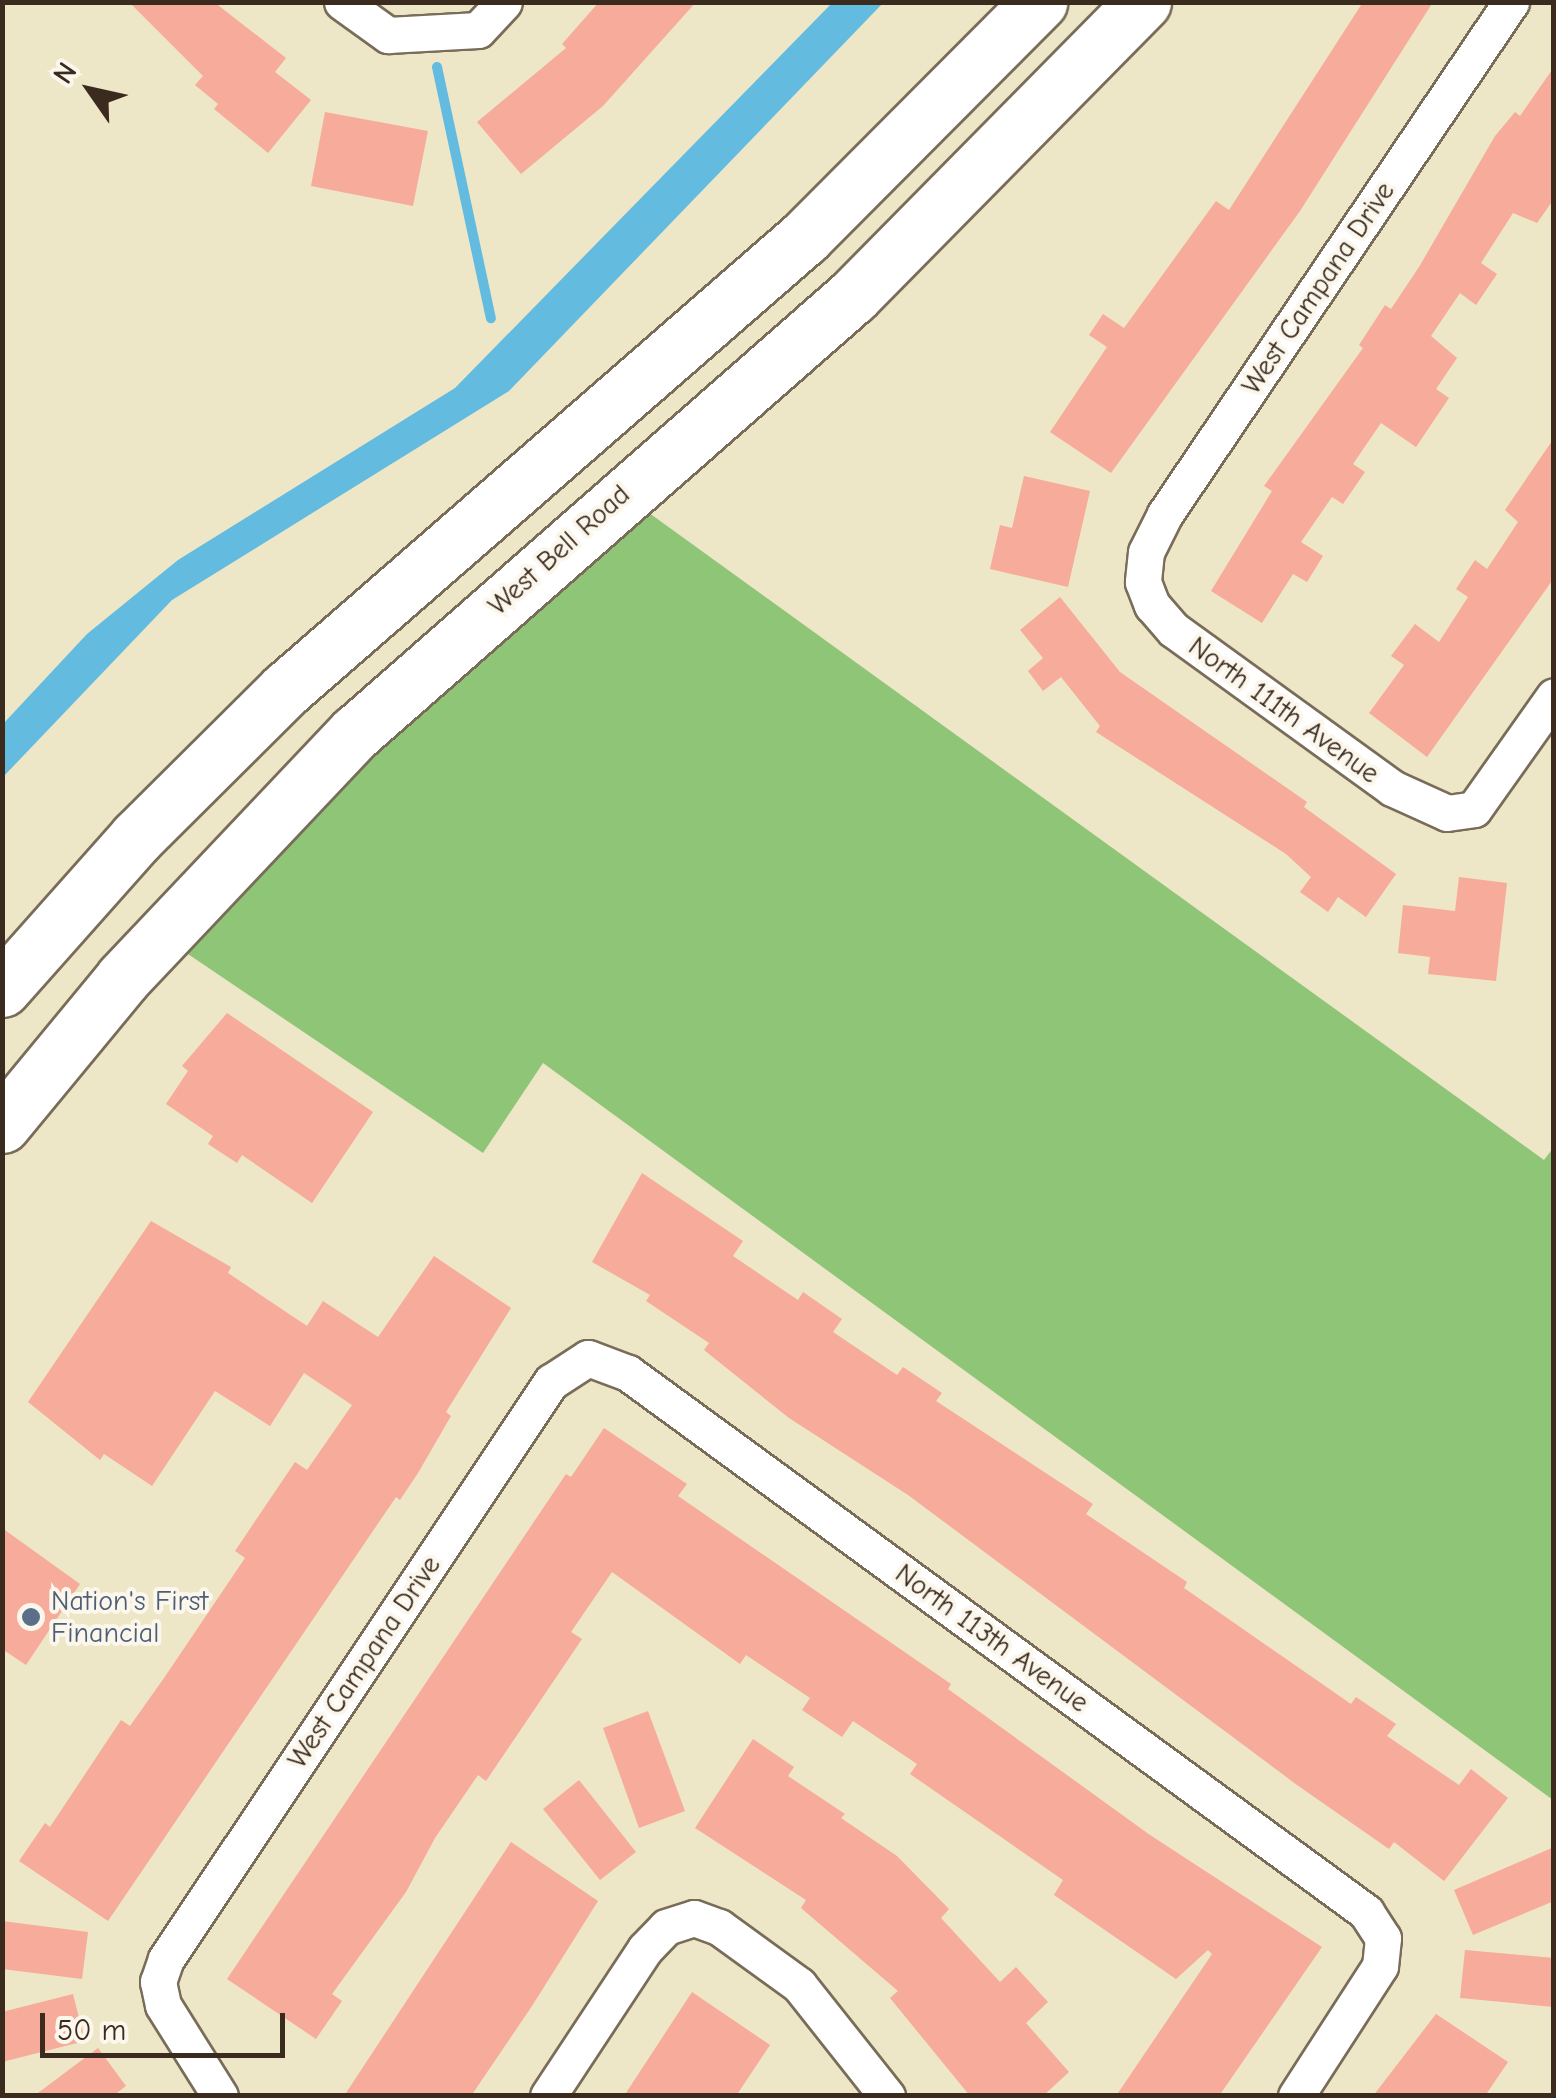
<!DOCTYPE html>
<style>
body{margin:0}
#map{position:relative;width:1556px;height:2098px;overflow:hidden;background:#ede6c7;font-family:"Comic Neue",sans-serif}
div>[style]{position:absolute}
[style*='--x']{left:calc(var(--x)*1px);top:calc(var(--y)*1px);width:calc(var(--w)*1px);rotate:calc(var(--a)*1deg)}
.green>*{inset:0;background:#8fc577}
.water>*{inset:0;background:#63bbe0}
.stream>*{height:10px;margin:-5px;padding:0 5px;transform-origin:5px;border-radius:5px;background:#63bbe0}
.building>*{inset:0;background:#f7ab9b}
.roads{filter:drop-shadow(2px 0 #796c59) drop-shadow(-2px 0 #796c59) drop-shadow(0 2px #796c59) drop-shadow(0 -2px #796c59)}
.street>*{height:35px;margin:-17.5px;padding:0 17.5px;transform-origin:17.5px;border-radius:17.5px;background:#fff}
.primary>*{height:55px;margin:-27.5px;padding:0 27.5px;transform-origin:27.5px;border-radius:27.5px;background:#fff}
.dots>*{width:28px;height:28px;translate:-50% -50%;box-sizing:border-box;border:5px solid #fbf7ec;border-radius:50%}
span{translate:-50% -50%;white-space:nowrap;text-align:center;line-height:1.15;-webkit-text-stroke:8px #fbf7ec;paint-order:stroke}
.street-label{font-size:28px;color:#3b2a1e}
.service-label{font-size:28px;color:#4e5e75}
.left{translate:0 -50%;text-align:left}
.frame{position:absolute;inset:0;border:5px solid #3b2a1e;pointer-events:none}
.north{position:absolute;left:40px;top:40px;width:100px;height:100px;-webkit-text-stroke:8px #fbf7ec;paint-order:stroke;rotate:304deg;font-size:28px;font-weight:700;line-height:40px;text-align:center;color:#3b2a1e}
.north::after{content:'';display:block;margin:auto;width:35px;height:45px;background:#3b2a1e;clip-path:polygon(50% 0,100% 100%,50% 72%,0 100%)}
.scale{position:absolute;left:40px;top:2013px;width:245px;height:45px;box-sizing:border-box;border:5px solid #3b2a1e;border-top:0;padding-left:12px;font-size:30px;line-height:35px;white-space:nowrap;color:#3b2a1e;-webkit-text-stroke:8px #fbf7ec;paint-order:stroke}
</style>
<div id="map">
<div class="green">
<i style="clip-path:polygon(645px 510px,1544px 1160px,1553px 1148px,1553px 1800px,543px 1063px,483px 1153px,182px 950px,374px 754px)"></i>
</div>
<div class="water">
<i style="clip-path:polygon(833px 2px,883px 3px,509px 391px,172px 600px,3px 777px,3px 724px,87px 634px,178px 560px,455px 388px)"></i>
</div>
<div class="stream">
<i style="--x:437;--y:67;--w:257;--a:77.9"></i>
</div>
<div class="building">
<i style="clip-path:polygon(129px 2px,214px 2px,286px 58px,275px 72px,311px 100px,268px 153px,214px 109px,218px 104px,195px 85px,203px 76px)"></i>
<i style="clip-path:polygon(599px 2px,696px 2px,603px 106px,521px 174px,477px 122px,566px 48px,562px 44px)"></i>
<i style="clip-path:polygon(1363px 2px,1433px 2px,1300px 211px,1111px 473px,1050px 432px,1107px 347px,1089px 335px,1103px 314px,1124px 328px,1216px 201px,1229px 210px)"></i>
<i style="clip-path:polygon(1554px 67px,1554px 199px,1537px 223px,1513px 213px,1481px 263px,1497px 274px,1476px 305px,1460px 293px,1431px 336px,1457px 358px,1436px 389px,1449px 398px,1416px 447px,1381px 423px,1353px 464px,1365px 472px,1343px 504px,1332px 497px,1301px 542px,1323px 556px,1307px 582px,1293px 574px,1262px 623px,1211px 591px,1272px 491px,1264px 486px,1363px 348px,1359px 345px,1385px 305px,1391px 309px,1419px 267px,1495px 136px,1515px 112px,1520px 116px)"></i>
<i style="clip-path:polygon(325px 112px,428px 131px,413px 206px,311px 186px)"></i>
<i style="clip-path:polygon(1554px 438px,1554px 578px,1427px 757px,1369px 713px,1404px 665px,1391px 656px,1415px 624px,1439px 642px,1468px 597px,1456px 589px,1475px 560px,1487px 569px,1518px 522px,1505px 510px)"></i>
<i style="clip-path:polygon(1024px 476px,1090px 491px,1068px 587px,990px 569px,1000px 525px,1012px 528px)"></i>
<i style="clip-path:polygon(1060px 597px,1120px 672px,1307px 802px,1304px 807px,1396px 874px,1366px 917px,1338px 897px,1328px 912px,1300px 892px,1311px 877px,1286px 854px,1096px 732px,1100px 726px,1061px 677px,1043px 691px,1028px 671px,1043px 658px,1020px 630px)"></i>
<i style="clip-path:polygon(1459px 877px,1507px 883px,1496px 981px,1428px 974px,1430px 957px,1398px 953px,1403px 905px,1455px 911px)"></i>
<i style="clip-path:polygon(227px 1013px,373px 1112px,312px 1203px,242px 1155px,237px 1163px,208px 1144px,213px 1136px,166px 1104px,188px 1071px,182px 1066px)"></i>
<i style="clip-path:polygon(642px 1173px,743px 1241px,733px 1256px,798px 1300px,803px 1292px,842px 1319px,833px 1332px,897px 1375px,903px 1367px,942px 1393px,936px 1401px,1093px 1504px,1086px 1514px,1187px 1582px,1184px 1588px,1351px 1704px,1356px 1697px,1396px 1724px,1387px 1736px,1459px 1785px,1471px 1769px,1508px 1798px,1444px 1881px,1394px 1842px,1389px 1849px,1297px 1785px,908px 1495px,789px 1418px,704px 1350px,709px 1343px,646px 1301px,650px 1295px,592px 1262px)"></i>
<i style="clip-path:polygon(151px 1221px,231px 1267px,228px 1273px,307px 1326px,323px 1301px,378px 1337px,434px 1256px,511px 1308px,446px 1412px,451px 1416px,418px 1473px,400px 1500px,396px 1497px,108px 1921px,19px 1861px,45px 1823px,50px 1827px,121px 1720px,130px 1726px,164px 1678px,245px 1558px,235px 1551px,295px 1462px,307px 1470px,352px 1405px,304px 1373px,270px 1426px,215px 1391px,152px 1486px,104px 1454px,100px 1460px,28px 1402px)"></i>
<i style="clip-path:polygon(604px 1428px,687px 1484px,678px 1496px,951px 1684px,948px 1689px,1150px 1835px,1322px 1947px,1219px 2096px,1116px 2096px,1212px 1954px,1208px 1950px,1176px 1979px,1054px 1895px,1063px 1880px,910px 1774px,917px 1764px,853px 1721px,842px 1737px,802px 1710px,810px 1698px,746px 1655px,740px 1664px,612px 1572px,571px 1632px,582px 1639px,486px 1781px,478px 1775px,435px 1838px,406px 1892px,332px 1994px,342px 2001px,316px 2039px,227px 1979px,566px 1474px,571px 1477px)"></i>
<i style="clip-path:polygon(2px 1528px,80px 1584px,26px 1665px,2px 1649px)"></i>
<i style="clip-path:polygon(648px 1711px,685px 1811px,639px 1828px,603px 1728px)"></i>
<i style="clip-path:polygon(753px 1739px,794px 1767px,788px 1776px,845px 1814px,841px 1818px,897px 1856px,949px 1909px,941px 1918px,1000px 1982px,1016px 1967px,1048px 2002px,1026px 2023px,1069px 2072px,1043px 2096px,970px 2096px,890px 1998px,898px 1991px,801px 1908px,806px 1900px,695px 1828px)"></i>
<i style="clip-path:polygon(579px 1780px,636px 1852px,600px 1880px,543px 1809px)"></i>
<i style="clip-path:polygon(511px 1842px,598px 1901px,532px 2006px,471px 2096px,344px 2096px)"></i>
<i style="clip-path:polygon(1554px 1847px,1554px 1901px,1473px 1935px,1454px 1890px)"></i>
<i style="clip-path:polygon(2px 1921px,88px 1932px,82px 1979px,2px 1969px)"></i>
<i style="clip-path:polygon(1465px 1950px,1554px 1958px,1554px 2007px,1460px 1998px)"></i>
<i style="clip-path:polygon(692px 1992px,770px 2045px,736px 2096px,624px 2096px)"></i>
<i style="clip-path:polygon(73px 1994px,85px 2041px,2px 2062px,2px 2012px)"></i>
<i style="clip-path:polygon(1436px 2014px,1508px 2062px,1485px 2096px,1373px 2096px)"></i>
<i style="clip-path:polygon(98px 2048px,126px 2086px,113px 2096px,34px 2096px)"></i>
</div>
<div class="roads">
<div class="street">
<i style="--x:342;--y:2;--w:57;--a:35.7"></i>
<i style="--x:388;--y:35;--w:90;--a:-3.2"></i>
<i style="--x:478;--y:30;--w:38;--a:-47"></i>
<i style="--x:1511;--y:2;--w:618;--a:124.05"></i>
<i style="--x:1165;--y:514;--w:42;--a:116.6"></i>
<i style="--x:1146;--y:552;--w:30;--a:96"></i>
<i style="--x:1143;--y:582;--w:25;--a:69"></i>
<i style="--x:1152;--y:605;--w:33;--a:49"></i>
<i style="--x:1174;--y:630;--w:269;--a:35.9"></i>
<i style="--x:1392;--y:788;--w:60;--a:24.4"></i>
<i style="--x:1447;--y:813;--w:27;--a:-8"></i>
<i style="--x:1474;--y:809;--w:138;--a:-54.7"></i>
<i style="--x:220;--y:2096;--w:107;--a:-122.1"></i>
<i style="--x:163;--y:2005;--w:24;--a:-102"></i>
<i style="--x:158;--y:1982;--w:24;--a:-71"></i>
<i style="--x:166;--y:1959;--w:694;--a:-56.29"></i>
<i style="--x:551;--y:1382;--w:44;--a:-33"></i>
<i style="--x:588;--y:1358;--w:43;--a:20.6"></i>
<i style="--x:628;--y:1373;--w:914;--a:36.14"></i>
<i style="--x:1366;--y:1912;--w:31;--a:57"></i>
<i style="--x:1383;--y:1938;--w:28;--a:96"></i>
<i style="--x:1380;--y:1966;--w:155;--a:122.9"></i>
<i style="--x:548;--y:2096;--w:176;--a:-56.6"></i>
<i style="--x:645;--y:1949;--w:30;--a:-46"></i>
<i style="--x:666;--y:1927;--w:29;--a:-18"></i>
<i style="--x:694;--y:1918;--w:27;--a:20"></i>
<i style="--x:719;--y:1927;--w:99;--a:35.9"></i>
<i style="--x:799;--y:1985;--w:142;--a:51.6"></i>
</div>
<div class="primary">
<i style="--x:2;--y:989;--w:203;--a:-48.4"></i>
<i style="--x:137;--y:837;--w:209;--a:-44.8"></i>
<i style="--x:285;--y:690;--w:690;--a:-41.06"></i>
<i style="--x:805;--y:237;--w:332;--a:-45.1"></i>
<i style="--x:2;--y:1125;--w:190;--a:-50.5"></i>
<i style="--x:123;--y:978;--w:337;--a:-46.6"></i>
<i style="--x:355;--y:733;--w:663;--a:-41.27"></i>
<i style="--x:853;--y:296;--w:413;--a:-45.4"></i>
</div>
</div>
<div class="dots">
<i style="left:31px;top:1617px;background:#5c6f8a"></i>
</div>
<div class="street-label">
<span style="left:1318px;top:288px;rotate:-56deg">West Campana Drive</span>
<span style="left:559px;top:550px;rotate:-42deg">West Bell Road</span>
<span style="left:1284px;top:710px;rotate:36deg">North 111th Avenue</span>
<span style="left:992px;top:1638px;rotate:36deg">North 113th Avenue</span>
<span style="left:364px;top:1662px;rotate:-56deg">West Campana Drive</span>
</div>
<div class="service-label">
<span class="left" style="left:51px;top:1617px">Nation's First<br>Financial</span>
</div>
<div class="frame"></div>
<div class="north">N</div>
<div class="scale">50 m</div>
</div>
